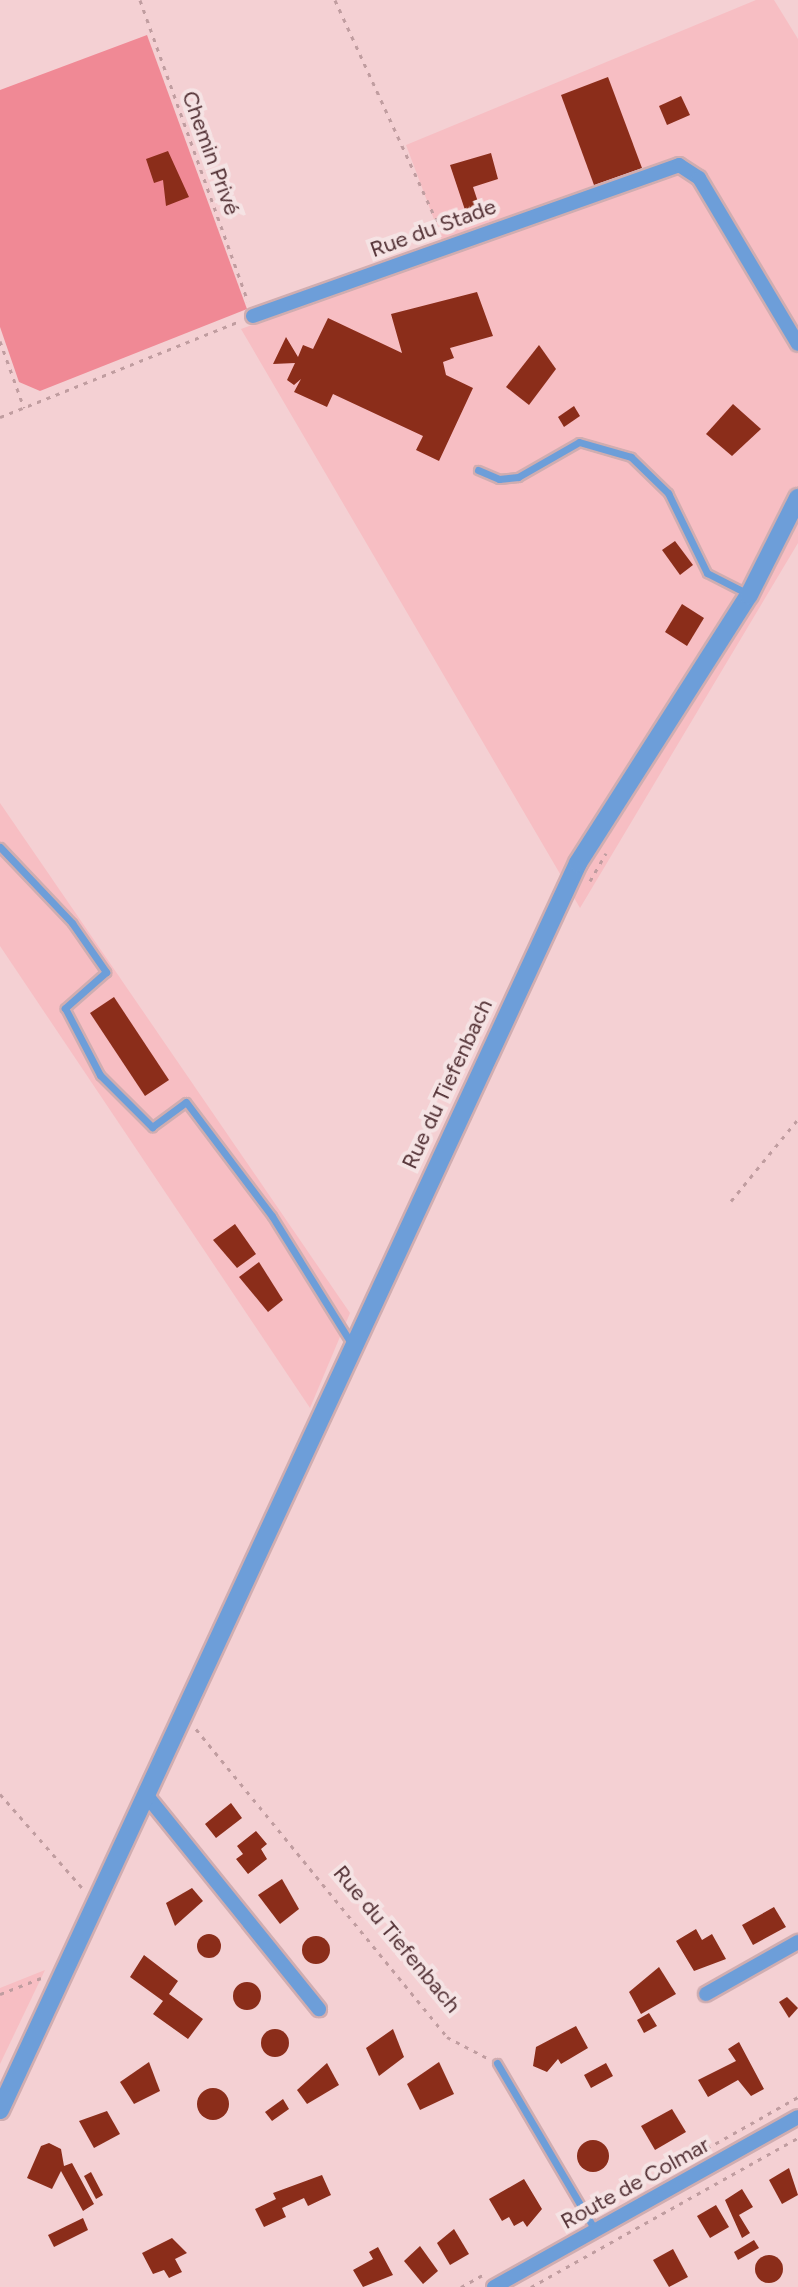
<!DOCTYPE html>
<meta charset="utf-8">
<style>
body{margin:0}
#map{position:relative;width:798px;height:2287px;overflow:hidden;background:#f4d0d3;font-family:Figtree,sans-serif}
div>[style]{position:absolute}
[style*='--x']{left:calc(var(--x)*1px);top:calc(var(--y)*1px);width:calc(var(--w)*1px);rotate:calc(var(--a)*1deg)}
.built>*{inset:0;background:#f7bec3}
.green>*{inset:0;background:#f08995}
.building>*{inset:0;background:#8b2d1a}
.round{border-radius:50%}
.path>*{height:3px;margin-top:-1.5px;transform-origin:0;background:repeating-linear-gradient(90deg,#c09da0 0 4px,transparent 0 10px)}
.roads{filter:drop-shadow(2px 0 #d0adb0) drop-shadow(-2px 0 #d0adb0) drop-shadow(0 2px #d0adb0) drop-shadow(0 -2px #d0adb0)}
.service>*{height:7px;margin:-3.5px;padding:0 3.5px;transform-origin:3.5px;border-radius:3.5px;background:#6d9ed9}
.minor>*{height:14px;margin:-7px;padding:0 7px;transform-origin:7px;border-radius:7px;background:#6d9ed9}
.tertiary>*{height:18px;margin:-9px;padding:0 9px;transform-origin:9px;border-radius:9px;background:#6d9ed9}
span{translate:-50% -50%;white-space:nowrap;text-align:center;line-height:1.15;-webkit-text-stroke:8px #f5e3e4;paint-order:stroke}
.street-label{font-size:22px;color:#523034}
</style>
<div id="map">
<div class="built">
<i style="clip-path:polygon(756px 0,774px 0,798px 39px,798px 543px,580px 908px,241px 329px,447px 254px,406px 145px)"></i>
<i style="clip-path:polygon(0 803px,350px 1313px,310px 1408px,0 946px)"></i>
<i style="clip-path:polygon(45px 1970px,0 2064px,0 1988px)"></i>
</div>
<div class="green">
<i style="clip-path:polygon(147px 35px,247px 309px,40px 391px,19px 382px,0 327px,0 90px)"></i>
</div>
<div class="building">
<i style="clip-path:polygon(608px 77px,642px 168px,594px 185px,561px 95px)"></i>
<i style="clip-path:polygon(681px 96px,690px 115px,667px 125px,659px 106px)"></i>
<i style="clip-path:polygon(168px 151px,189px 197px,166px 206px,163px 180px,154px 183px,146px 159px)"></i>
<i style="clip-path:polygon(491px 153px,498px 179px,473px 187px,479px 205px,465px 210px,450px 165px)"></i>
<i style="clip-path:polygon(477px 292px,493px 336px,450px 348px,454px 358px,443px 362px,446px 375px,473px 388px,439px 461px,416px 450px,423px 436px,333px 394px,327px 407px,294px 392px,301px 379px,294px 385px,287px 380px,295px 363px,273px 364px,286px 337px,298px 357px,303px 345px,313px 349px,328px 318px,402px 353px,391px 314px)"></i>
<i style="clip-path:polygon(539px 345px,556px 369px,529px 405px,506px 387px)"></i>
<i style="clip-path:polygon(733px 404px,761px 429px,732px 456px,706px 434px)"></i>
<i style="clip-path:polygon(574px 406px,580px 416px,564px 427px,558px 417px)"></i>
<i style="clip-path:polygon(675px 541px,693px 565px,680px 575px,662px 550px)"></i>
<i style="clip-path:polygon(682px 604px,704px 618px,687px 646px,665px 632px)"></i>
<i style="clip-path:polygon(114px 997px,169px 1080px,145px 1096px,90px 1013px)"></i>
<i style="clip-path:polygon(235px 1224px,256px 1254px,237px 1268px,213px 1240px)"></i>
<i style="clip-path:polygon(259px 1262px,283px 1300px,268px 1312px,239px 1277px)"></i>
<i style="clip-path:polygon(231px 1803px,242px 1818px,216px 1838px,205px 1824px)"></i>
<i style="clip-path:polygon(256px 1831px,267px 1844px,261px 1849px,267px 1859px,248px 1874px,236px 1859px,243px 1854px,237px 1846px)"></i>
<i style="clip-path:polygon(282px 1879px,299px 1909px,280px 1924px,258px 1895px)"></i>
<i style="clip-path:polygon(192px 1888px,203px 1901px,175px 1926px,166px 1903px)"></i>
<i style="clip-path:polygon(774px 1907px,786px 1927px,753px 1945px,742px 1925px)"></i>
<i style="clip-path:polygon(696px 1929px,702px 1940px,712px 1934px,726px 1959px,694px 1971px,676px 1941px)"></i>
<i class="round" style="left:197px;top:1934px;width:24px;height:24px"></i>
<i class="round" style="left:302px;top:1936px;width:28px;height:28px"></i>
<i style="clip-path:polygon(144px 1955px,178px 1981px,169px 1994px,203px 2019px,188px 2039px,153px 2014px,163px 2001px,130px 1977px)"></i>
<i style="clip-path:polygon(659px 1967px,676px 1994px,641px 2014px,629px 1992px)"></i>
<i class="round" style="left:233px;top:1982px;width:28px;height:28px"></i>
<i style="clip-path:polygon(787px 1997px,798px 2008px,789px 2018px,779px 2002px)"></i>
<i style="clip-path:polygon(649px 2013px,657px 2026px,644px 2033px,637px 2020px)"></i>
<i style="clip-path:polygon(576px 2026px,588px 2048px,561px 2064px,558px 2059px,547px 2072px,533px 2066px,536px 2047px)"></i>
<i class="round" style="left:261px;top:2029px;width:28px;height:28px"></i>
<i style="clip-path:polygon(393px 2029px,404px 2057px,379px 2076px,366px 2048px)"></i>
<i style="clip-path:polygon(739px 2042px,764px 2089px,751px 2096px,738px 2080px,708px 2097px,698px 2080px,736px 2061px,728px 2049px)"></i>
<i style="clip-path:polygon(149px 2062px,160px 2091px,134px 2104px,120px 2082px)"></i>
<i style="clip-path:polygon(439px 2062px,454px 2094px,420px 2110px,407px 2084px)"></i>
<i style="clip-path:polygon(327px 2063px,339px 2085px,307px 2104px,297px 2090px)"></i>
<i style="clip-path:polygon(606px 2063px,613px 2076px,591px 2088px,584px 2075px)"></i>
<i class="round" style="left:197px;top:2088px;width:32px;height:32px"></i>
<i style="clip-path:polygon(283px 2099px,289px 2109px,272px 2121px,265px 2112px)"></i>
<i style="clip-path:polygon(672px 2109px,686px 2132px,655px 2150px,641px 2126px)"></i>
<i style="clip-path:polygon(107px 2111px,120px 2134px,94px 2148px,79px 2121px)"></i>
<i class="round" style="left:577px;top:2140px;width:32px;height:32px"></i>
<i style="clip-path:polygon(49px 2143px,61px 2149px,64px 2166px,72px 2163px,94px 2204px,83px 2211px,61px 2171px,52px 2189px,27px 2178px,41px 2146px)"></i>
<i style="clip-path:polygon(789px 2168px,798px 2195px,782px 2204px,769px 2180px)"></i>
<i style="clip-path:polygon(91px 2172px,103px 2195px,96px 2199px,84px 2176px)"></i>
<i style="clip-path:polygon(322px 2175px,331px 2195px,308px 2206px,304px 2198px,282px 2208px,286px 2217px,264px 2227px,255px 2209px,276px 2199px,273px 2193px)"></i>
<i style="clip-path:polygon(524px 2179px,542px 2209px,527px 2227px,523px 2221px,514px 2226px,509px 2217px,502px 2221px,489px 2199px)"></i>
<i style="clip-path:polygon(742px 2189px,753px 2207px,739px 2215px,750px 2233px,742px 2238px,725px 2200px)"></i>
<i style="clip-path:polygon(716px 2205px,729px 2227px,710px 2238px,697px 2216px)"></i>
<i style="clip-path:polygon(83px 2218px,88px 2230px,54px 2247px,48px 2235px)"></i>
<i style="clip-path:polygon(454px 2229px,469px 2254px,450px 2265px,437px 2243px)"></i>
<i style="clip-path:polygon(172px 2238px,187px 2253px,175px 2259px,182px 2272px,169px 2278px,164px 2270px,153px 2274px,142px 2253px)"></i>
<i style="clip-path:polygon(754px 2240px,759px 2248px,738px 2260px,734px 2252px)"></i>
<i style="clip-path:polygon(420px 2246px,438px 2271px,423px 2284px,404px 2261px)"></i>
<i style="clip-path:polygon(378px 2247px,393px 2275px,363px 2287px,353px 2270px,373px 2259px,369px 2252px)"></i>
<i style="clip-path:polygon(673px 2249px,688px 2277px,669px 2287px,653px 2260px)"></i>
<i class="round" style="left:755px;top:2255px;width:28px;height:28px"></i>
</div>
<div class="path">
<i style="--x:140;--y:0;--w:320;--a:70.3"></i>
<i style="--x:335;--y:0;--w:256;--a:65.3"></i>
<i style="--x:0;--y:341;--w:71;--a:70.3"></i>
<i style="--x:0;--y:417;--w:256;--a:-21.8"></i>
<i style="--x:590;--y:881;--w:32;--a:-60"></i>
<i style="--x:731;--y:1201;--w:106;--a:-50.7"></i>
<i style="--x:196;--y:1729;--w:397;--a:50.8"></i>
<i style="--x:447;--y:2037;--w:47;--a:27.6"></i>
<i style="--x:0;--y:1794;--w:128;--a:48.8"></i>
<i style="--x:0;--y:1994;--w:44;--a:-21.3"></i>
<i style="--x:672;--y:2168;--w:145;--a:-29.4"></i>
<i style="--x:461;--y:2287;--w:26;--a:-29"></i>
<i style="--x:531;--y:2287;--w:306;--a:-29.2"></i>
</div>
<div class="roads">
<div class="service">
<i style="--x:478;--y:470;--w:23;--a:23"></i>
<i style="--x:499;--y:479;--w:19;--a:-6"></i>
<i style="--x:518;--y:477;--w:70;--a:-29.8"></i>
<i style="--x:579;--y:442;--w:54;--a:16.1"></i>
<i style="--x:631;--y:457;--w:52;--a:44.2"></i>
<i style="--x:668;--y:493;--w:89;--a:64"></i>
<i style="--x:707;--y:573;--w:46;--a:27.1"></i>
<i style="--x:0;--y:847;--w:105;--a:46.5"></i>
<i style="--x:72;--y:923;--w:60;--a:55.2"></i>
<i style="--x:106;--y:972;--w:55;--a:138.7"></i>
<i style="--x:65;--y:1008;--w:76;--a:62.4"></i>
<i style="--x:100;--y:1075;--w:74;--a:45"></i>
<i style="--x:152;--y:1127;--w:42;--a:-36.3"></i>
<i style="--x:186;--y:1102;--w:143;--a:53"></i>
<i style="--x:272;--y:1216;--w:150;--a:58.1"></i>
<i style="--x:497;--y:2063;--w:194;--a:59.6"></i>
</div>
<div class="minor">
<i style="--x:253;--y:316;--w:452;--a:-19.5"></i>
<i style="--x:679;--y:165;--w:24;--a:33"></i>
<i style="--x:699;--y:178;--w:193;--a:59.2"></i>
<i style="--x:147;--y:1796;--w:274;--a:51.1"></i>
<i style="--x:706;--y:1994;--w:106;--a:-29.5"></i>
<i style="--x:494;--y:2287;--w:348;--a:-29.2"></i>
</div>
<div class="tertiary">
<i style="--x:0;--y:2110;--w:1374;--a:-65.13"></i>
<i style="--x:578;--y:863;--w:318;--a:-57.5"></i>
<i style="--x:749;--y:595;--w:109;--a:-63.2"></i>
</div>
</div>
<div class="street-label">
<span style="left:211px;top:153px;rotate:70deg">Chemin Privé</span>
<span style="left:433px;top:228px;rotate:-20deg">Rue du Stade</span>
<span style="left:447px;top:1084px;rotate:-65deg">Rue du Tiefenbach</span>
<span style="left:397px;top:1939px;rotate:50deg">Rue du Tiefenbach</span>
<span style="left:635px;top:2183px;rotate:-29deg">Route de Colmar</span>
</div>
</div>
